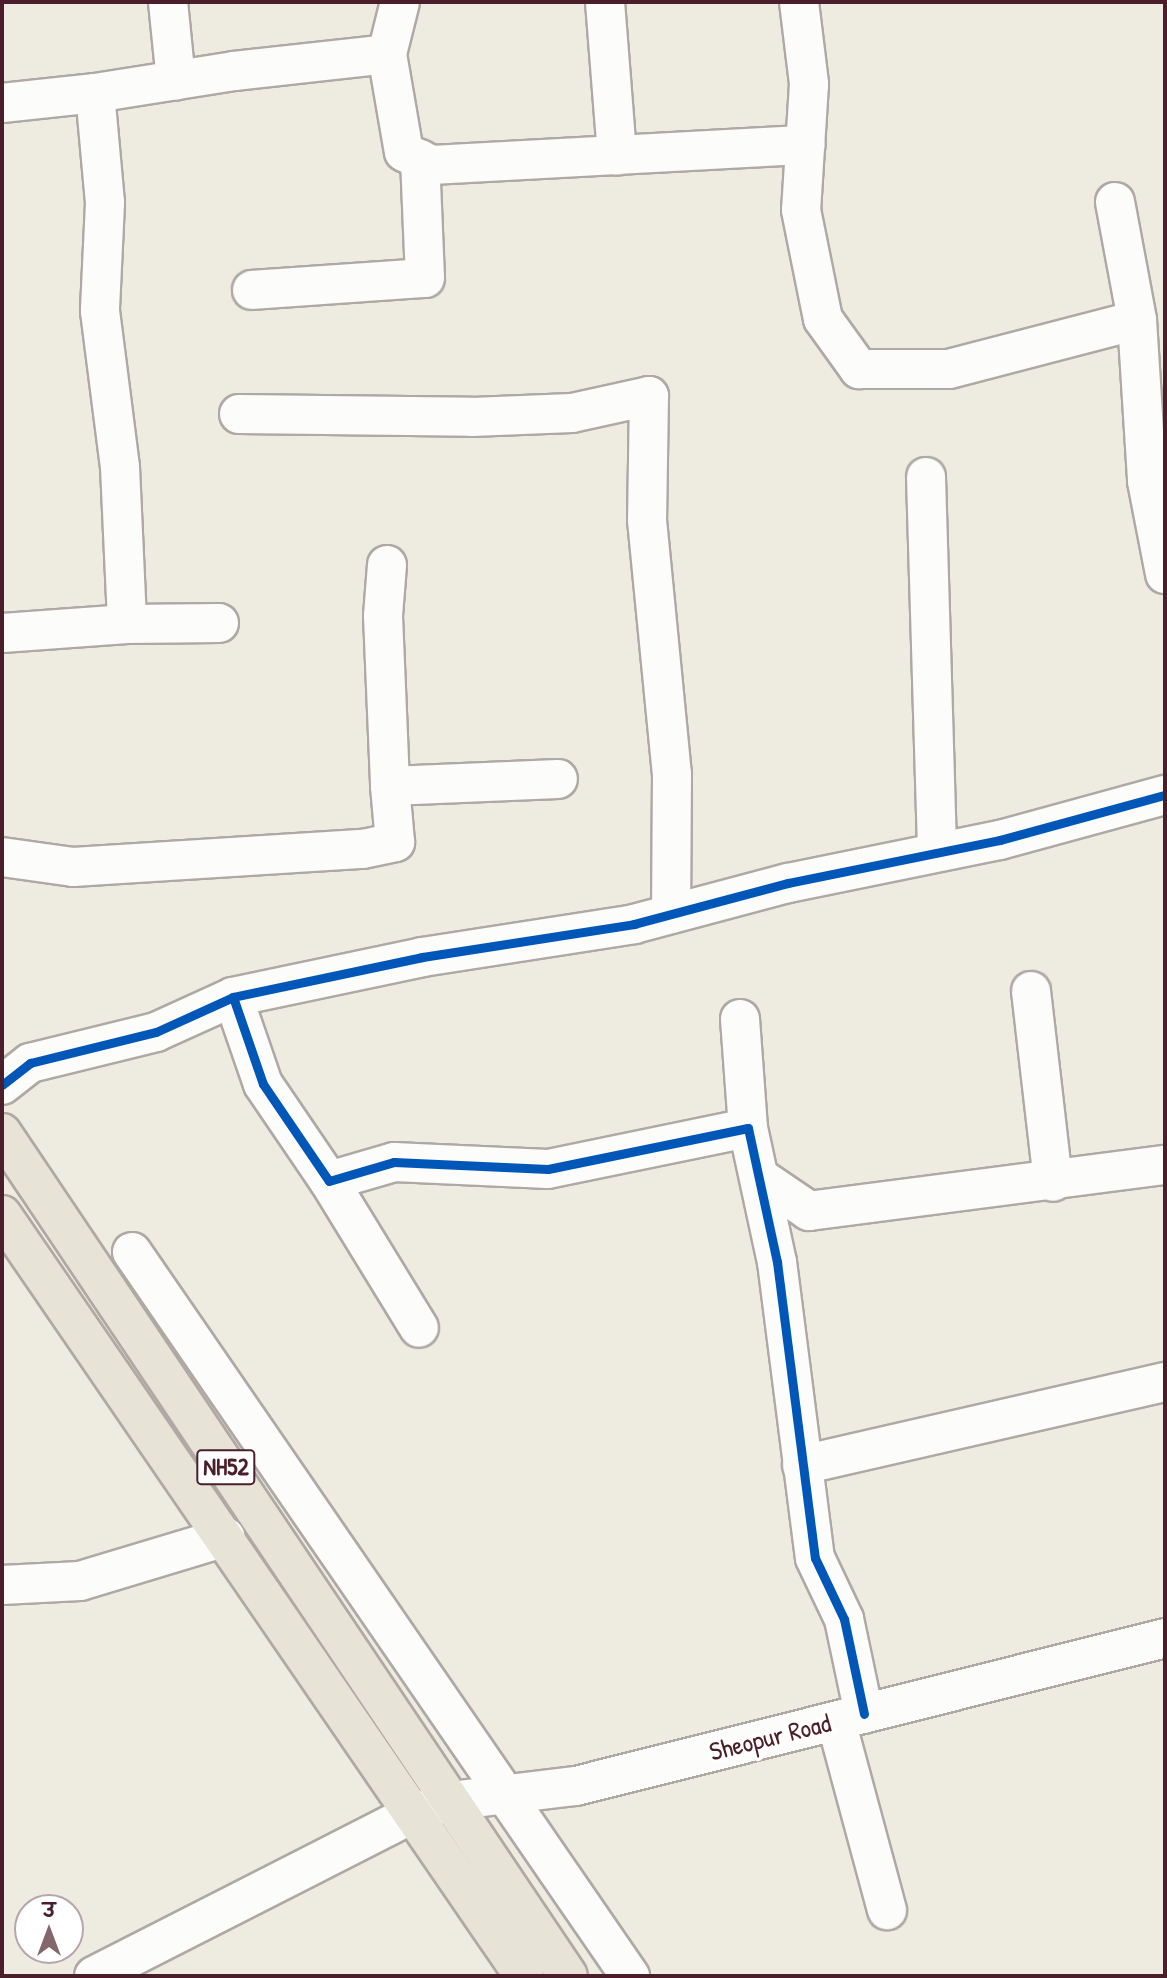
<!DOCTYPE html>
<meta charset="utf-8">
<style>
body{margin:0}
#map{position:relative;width:1167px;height:1978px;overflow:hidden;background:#eeece1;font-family:"Patrick Hand","Playpen Sans Deva",sans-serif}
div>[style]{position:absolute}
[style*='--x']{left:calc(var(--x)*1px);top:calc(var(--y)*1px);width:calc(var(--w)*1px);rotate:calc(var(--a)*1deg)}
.roads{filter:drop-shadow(2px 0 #afa8a4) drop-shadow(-2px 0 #afa8a4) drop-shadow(0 2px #afa8a4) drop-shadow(0 -2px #afa8a4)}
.minor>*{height:38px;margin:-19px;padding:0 19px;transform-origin:19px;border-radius:19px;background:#fcfcfa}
.highway>*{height:38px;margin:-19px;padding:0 19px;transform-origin:19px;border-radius:19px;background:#e8e3d7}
.cycleway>*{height:9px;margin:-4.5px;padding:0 4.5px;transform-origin:4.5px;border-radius:4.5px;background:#0057b8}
span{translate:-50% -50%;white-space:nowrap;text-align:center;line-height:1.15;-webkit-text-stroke:7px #fff;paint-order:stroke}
.shield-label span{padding:2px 5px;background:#fff;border:2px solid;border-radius:5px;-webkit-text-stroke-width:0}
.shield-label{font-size:24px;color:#4a1f2b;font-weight:700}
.street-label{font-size:26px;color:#4a1f2b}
.frame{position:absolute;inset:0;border:4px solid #4a1f2b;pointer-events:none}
.north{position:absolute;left:14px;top:1894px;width:70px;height:70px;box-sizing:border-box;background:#fff;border:2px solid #b7a5aa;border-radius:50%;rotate:0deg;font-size:19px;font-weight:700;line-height:28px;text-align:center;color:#4a1f2b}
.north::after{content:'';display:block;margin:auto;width:24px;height:32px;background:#83676b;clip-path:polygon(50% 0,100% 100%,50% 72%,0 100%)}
</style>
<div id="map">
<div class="roads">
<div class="minor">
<i style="--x:168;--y:2;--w:79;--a:84.2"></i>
<i style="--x:605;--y:2;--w:154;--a:85.5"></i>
<i style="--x:799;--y:2;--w:83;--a:83"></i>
<i style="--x:809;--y:84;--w:126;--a:93.6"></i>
<i style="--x:801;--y:210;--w:111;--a:78.6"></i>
<i style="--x:823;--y:319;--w:62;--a:54.2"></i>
<i style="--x:859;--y:369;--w:90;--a:0"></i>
<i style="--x:949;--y:369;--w:194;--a:-14.6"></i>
<i style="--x:387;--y:54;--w:54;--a:-76"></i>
<i style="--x:95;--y:93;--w:141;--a:-9"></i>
<i style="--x:234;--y:71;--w:154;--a:-6.3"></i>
<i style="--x:387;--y:54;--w:99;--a:80.2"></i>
<i style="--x:404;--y:152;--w:31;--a:25"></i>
<i style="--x:432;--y:165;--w:374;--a:-3.1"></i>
<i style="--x:2;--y:103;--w:94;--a:-6.1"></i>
<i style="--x:95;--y:93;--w:110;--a:84.8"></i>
<i style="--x:105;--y:203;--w:108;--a:92.7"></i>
<i style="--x:100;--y:311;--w:157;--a:82.7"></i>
<i style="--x:120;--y:467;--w:157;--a:87.4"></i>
<i style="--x:127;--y:624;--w:125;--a:175.9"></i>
<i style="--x:1115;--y:202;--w:120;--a:79.4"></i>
<i style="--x:1137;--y:320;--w:161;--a:86.4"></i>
<i style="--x:1147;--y:481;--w:95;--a:79"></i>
<i style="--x:252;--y:290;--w:173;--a:-4"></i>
<i style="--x:425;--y:278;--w:119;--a:-92.4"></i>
<i style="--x:239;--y:414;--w:233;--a:0.7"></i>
<i style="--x:472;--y:417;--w:100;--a:-2.3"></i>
<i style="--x:572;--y:413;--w:79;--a:-12.4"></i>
<i style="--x:649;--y:396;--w:124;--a:90.9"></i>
<i style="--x:647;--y:520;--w:255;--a:84.4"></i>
<i style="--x:672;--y:774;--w:140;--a:90.4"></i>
<i style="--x:926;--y:477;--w:375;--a:88.3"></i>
<i style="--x:387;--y:565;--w:51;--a:94.5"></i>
<i style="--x:383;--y:616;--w:170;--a:87.6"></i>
<i style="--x:127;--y:624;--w:92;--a:-0.6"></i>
<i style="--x:2;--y:857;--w:72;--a:8"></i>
<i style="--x:73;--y:867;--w:291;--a:-3.6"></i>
<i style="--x:363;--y:849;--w:33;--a:-12"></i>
<i style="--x:395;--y:842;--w:56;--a:-95.1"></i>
<i style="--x:390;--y:786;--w:168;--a:-2.4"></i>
<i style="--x:1031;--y:991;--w:192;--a:83.4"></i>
<i style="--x:233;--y:997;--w:92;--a:71"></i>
<i style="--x:263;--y:1084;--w:117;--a:55.8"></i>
<i style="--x:329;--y:1181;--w:68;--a:-16.3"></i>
<i style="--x:394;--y:1162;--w:154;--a:2.6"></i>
<i style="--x:548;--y:1169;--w:204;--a:-11.6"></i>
<i style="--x:748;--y:1128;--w:137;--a:77.8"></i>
<i style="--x:777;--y:1262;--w:298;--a:82.7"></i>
<i style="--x:815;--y:1558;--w:68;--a:64.6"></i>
<i style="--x:844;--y:1619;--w:97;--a:78.1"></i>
<i style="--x:740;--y:1019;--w:109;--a:85.8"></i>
<i style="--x:2;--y:1085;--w:36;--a:-38"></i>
<i style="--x:30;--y:1063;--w:130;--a:-13.8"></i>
<i style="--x:156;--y:1032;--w:85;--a:-24.4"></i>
<i style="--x:233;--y:997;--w:193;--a:-11.9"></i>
<i style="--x:422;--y:957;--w:215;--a:-8.8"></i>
<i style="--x:634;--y:924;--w:159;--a:-14.9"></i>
<i style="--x:788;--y:883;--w:216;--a:-11.5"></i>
<i style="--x:1000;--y:840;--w:171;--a:-15.3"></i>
<i style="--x:762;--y:1179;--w:57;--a:34.2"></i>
<i style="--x:809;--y:1211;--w:359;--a:-7.4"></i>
<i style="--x:329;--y:1181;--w:172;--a:58.5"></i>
<i style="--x:132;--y:1252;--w:879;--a:55.48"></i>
<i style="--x:802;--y:1465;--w:372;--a:-12.9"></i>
<i style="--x:2;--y:1585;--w:78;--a:-2.9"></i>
<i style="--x:80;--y:1581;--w:152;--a:-16.8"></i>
<i style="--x:836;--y:1721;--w:196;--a:74.9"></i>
<i style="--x:94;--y:1976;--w:359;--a:-27"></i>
<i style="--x:414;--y:1813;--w:38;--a:-18"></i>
<i style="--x:450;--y:1801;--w:127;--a:-6.8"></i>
<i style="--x:576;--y:1786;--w:607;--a:-14.1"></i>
</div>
<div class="highway">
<i style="--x:2;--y:1133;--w:1015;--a:56.12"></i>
<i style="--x:2;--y:1215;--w:923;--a:55.55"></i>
</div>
</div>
<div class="cycleway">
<i style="--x:233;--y:997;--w:92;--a:71"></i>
<i style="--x:263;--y:1084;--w:117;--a:55.8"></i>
<i style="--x:329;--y:1181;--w:68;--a:-16.3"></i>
<i style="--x:394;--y:1162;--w:154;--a:2.6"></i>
<i style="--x:548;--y:1169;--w:204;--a:-11.6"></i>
<i style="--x:748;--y:1128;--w:137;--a:77.8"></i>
<i style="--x:777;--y:1262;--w:298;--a:82.7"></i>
<i style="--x:815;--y:1558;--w:68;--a:64.6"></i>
<i style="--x:844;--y:1619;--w:97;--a:78.1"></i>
<i style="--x:2;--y:1085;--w:36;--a:-38"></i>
<i style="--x:30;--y:1063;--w:130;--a:-13.8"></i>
<i style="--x:156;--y:1032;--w:85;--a:-24.4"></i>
<i style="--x:233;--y:997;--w:193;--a:-11.9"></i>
<i style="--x:422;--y:957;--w:215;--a:-8.8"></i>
<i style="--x:634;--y:924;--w:159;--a:-14.9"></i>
<i style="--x:788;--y:883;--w:216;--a:-11.5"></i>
<i style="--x:1000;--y:840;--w:171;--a:-15.3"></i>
</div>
<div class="shield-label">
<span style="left:226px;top:1467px">NH52</span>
</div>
<div class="street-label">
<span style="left:770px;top:1737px;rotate:-14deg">Sheopur Road</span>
</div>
<div class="frame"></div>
<div class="north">उ</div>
</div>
